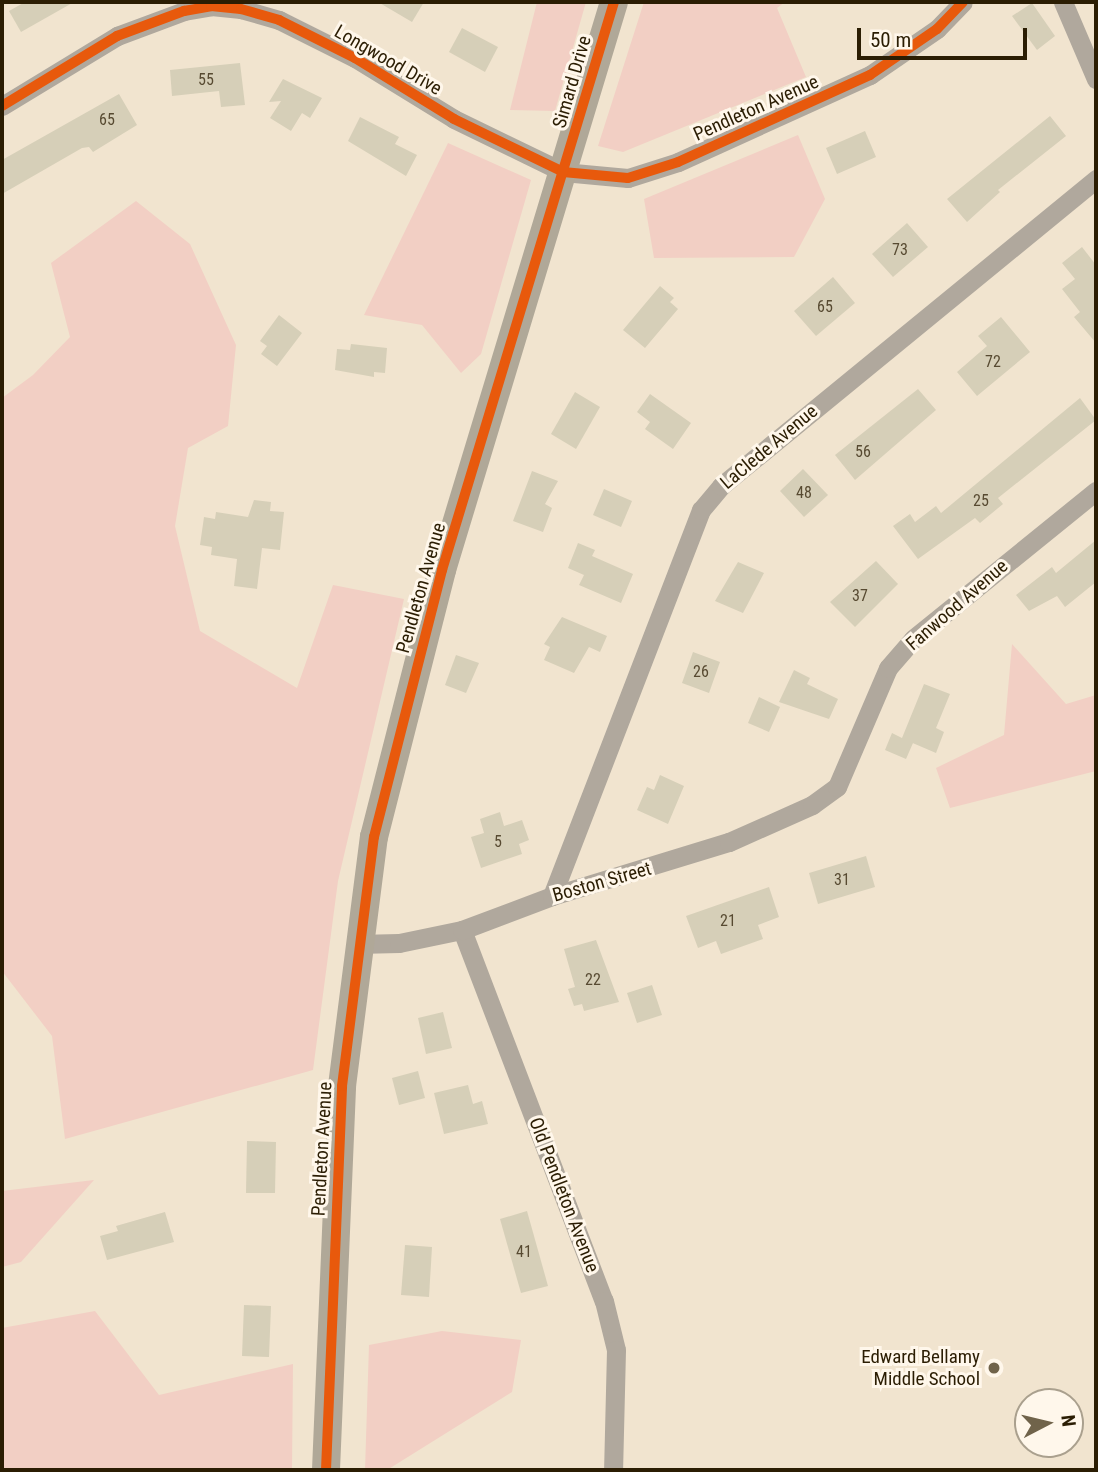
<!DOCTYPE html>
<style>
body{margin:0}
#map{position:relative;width:1098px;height:1472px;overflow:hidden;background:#f1e4cf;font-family:"Roboto Condensed",sans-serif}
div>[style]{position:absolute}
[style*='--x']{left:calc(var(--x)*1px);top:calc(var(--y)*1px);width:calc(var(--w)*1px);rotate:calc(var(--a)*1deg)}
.green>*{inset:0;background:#f2cfc4}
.building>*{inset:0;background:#d6cfb8}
.street>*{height:19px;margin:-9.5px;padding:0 9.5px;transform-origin:9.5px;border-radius:9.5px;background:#b0a89d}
.secondary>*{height:28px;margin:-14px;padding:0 14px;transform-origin:14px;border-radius:14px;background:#b0a898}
.cycleway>*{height:10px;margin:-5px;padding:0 5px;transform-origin:5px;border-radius:5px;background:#e8590c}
.dots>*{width:19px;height:19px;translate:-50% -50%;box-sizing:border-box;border:4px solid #fff7eb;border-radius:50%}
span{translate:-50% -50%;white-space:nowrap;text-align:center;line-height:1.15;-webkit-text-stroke:6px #fff7eb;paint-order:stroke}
.number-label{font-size:16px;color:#574a31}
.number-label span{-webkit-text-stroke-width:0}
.street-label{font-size:19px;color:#2b1d03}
.poi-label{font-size:19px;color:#2b1d03}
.right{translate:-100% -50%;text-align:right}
.frame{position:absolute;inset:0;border:4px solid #2b1d03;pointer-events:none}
.north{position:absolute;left:1014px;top:1388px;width:70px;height:70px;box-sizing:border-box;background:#fff7eb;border:2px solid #aaa08e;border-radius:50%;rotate:83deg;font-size:19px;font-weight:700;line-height:28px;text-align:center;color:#2b1d03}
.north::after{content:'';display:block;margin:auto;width:24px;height:32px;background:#70634a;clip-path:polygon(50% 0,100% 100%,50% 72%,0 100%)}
.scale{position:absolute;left:857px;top:28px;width:170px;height:32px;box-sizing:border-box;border:4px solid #2b1d03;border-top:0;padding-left:9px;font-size:21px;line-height:24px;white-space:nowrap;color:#2b1d03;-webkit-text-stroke:5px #fff7eb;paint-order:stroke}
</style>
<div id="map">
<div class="green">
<i style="clip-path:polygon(537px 2px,586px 2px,555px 111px,510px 110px)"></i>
<i style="clip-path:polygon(644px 2px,785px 2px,777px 8px,806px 77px,623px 152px,598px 146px)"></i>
<i style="clip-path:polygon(798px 135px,825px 199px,794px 257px,654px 258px,644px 199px)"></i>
<i style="clip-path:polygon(448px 143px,531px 180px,481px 354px,461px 373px,422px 325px,364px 315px)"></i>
<i style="clip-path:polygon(136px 201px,190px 244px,236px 345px,228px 426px,188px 448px,175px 526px,200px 631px,297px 688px,333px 585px,404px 599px,338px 881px,313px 1070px,65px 1139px,52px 1036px,2px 971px,2px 398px,33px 375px,70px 337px,51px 263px)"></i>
<i style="clip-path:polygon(1012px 644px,1066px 704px,1096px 695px,1096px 771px,950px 808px,936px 768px,1004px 735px)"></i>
<i style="clip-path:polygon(94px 1180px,21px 1262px,2px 1267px,2px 1191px)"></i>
<i style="clip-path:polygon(95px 1311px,159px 1395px,293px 1364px,292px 1470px,2px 1470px,2px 1328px)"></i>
<i style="clip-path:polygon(442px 1331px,521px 1340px,512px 1392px,387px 1470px,365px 1470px,369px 1345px)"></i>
</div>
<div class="building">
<i style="clip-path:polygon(25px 2px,74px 2px,21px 32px,9px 11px)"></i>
<i style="clip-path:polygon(378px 2px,424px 2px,412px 22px)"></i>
<i style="clip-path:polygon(1032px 3px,1055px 36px,1037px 50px,1012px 16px)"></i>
<i style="clip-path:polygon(462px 28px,498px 47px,485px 72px,449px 52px)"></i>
<i style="clip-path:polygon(240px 63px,245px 105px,221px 107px,219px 91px,172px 96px,170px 70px)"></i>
<i style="clip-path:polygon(283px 79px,322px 98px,310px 118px,302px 113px,291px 131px,270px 118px,281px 101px,269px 102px)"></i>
<i style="clip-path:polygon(119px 94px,137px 125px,93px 152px,89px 147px,82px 148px,2px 194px,2px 160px)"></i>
<i style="clip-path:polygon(1050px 116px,1066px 136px,998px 190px,1000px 192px,967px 222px,947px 199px)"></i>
<i style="clip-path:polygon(360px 117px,399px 137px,395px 144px,417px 155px,406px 176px,348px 141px)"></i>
<i style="clip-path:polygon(865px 131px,876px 157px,837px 174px,826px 148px)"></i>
<i style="clip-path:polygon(907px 223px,928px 247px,893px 277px,872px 254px)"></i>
<i style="clip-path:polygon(1082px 247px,1096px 265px,1096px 343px,1074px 317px,1080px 312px,1062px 289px,1075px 279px,1062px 263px)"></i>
<i style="clip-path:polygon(833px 277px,855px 303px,816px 336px,794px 311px)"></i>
<i style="clip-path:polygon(660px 286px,674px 298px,670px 302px,678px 309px,645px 348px,623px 330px)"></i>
<i style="clip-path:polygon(279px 315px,302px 333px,277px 366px,261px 354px,267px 346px,260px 341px)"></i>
<i style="clip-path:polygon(1001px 317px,1030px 352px,977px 396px,957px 372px,987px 346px,978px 336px)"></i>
<i style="clip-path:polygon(351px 344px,387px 348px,385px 373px,374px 372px,374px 377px,335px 370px,337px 349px,350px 350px)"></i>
<i style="clip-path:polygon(918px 389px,936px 410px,855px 480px,835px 455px)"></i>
<i style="clip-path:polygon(575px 392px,600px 407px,576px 449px,551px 434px)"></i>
<i style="clip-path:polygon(650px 394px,691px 423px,673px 449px,645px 429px,650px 422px,637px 412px)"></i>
<i style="clip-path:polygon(1080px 398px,1096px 420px,998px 498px,1003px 504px,980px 523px,975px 518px,918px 559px,893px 526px,910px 514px,915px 522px,936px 506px,941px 513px)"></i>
<i style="clip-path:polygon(803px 469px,828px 495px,804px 517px,780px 491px)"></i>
<i style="clip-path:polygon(532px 471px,558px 481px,545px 504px,552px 508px,543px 532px,513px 521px)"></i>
<i style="clip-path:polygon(604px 489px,632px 501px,621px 527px,593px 515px)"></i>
<i style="clip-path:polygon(254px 500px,271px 502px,270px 511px,284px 512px,280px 550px,262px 548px,257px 589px,234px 586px,237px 559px,211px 555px,212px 547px,200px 545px,204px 517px,215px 519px,216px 512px,248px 517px)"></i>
<i style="clip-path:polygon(1096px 540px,1096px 582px,1065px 607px,1057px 596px,1029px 611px,1016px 595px,1052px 567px,1056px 573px)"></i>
<i style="clip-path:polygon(578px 543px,595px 550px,592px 556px,633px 574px,621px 603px,579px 585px,584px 575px,568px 568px)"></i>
<i style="clip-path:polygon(876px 561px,898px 584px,855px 627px,830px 602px)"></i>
<i style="clip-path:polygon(738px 562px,764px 573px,743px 613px,715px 601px)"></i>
<i style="clip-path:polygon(562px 617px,607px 636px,600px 652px,589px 647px,574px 673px,544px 660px,550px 647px,544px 644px)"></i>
<i style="clip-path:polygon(693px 652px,720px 662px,709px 693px,682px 683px)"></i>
<i style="clip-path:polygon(456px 655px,479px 663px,466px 693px,445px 685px)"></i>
<i style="clip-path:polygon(794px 670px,810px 678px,807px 684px,838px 699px,829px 719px,779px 702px)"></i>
<i style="clip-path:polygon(924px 684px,950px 694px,936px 728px,944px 732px,936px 753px,908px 741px,913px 743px,906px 759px,885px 750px,892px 733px,902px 738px)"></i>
<i style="clip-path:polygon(759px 697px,780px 707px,769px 732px,748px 723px)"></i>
<i style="clip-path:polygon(660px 775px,684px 786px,668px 824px,637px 810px,647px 787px,654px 790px)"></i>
<i style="clip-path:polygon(500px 812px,504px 826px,522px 820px,529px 840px,519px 844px,522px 854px,481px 868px,471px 837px,484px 833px,480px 819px)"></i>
<i style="clip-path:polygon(866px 856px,875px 887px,818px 904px,809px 873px)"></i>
<i style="clip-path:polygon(769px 887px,779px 917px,758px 925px,763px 939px,721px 954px,716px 941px,698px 948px,686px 916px)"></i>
<i style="clip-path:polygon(596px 940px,619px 1002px,584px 1011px,582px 1004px,574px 1006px,568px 989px,575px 987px,564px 949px)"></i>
<i style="clip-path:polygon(652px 985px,662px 1015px,637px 1023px,627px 993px)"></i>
<i style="clip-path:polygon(443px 1012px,452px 1048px,426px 1054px,418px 1018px)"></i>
<i style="clip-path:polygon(418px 1071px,425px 1098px,399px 1105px,392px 1078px)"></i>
<i style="clip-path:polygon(468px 1085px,473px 1104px,482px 1101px,488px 1124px,444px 1134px,434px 1093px)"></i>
<i style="clip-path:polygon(247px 1141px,276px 1142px,275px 1193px,246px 1193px)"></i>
<i style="clip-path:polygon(527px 1211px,548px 1286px,521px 1293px,500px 1219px)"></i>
<i style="clip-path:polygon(165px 1212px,174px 1242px,107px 1260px,100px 1236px,118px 1231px,116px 1226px)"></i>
<i style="clip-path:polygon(405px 1245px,432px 1247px,429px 1297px,401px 1295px)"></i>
<i style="clip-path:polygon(244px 1305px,271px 1306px,269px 1357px,242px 1356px)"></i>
</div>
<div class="street">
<i style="--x:1063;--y:2;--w:84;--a:66.8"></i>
<i style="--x:2;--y:106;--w:135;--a:-31.3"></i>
<i style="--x:117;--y:36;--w:72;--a:-20.5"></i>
<i style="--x:184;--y:11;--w:27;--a:-10"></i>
<i style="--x:211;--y:6;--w:30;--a:6"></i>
<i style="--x:241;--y:9;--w:40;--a:16"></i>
<i style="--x:279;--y:20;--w:85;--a:26.6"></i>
<i style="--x:355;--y:58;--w:116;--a:31.6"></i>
<i style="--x:454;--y:119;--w:121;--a:25.9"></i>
<i style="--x:563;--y:172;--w:65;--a:5.3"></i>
<i style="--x:628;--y:178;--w:52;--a:-17.7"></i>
<i style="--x:678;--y:162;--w:211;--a:-24.4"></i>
<i style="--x:870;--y:75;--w:81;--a:-34.5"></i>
<i style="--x:937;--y:29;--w:37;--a:-46"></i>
<i style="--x:552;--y:896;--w:414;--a:-68.9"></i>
<i style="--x:701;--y:510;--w:31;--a:-50"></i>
<i style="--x:721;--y:486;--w:485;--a:-39.3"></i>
<i style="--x:462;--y:930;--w:397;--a:69.1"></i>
<i style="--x:604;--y:1301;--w:50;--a:76.2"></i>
<i style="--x:616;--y:1350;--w:120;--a:91.4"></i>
<i style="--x:357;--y:944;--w:42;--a:-1.4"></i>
<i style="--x:399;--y:943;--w:64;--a:-11.7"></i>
<i style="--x:462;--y:930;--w:96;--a:-20.7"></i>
<i style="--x:552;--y:896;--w:185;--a:-17"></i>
<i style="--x:729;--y:842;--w:91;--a:-24"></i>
<i style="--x:812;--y:805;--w:31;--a:-36"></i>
<i style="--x:837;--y:787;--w:129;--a:-66.8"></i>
<i style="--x:888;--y:668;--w:38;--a:-49"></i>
<i style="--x:913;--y:639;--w:235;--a:-39"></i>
</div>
<div class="secondary">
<i style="--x:326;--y:1470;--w:384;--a:-87.6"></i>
<i style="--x:342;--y:1086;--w:251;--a:-82.7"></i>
<i style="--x:374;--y:837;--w:276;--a:-75.7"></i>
<i style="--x:442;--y:570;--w:593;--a:-73.15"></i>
</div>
<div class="cycleway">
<i style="--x:2;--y:106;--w:135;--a:-31.3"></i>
<i style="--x:117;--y:36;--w:72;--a:-20.5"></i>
<i style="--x:184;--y:11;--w:27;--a:-10"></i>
<i style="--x:211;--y:6;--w:30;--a:6"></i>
<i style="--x:241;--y:9;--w:40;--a:16"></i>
<i style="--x:279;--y:20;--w:85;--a:26.6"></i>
<i style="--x:355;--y:58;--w:116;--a:31.6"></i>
<i style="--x:454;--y:119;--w:121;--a:25.9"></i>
<i style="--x:563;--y:172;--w:65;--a:5.3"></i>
<i style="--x:628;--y:178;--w:52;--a:-17.7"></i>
<i style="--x:678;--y:162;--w:211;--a:-24.4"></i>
<i style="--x:870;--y:75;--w:81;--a:-34.5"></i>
<i style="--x:937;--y:29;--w:37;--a:-46"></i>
<i style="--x:326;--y:1470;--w:384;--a:-87.6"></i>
<i style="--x:342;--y:1086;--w:251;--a:-82.7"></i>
<i style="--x:374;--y:837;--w:276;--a:-75.7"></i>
<i style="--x:442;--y:570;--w:593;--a:-73.15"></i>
</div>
<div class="dots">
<i style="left:994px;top:1368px;background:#70634a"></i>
</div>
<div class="number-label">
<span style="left:206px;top:80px">55</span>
<span style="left:107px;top:120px">65</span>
<span style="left:900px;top:250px">73</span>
<span style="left:825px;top:307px">65</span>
<span style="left:993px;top:362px">72</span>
<span style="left:863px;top:452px">56</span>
<span style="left:804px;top:493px">48</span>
<span style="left:981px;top:501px">25</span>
<span style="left:860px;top:596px">37</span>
<span style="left:701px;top:672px">26</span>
<span style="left:498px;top:842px">5</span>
<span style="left:842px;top:880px">31</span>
<span style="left:728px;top:921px">21</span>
<span style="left:593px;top:980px">22</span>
<span style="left:524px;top:1252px">41</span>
</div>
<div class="street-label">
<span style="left:388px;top:60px;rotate:30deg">Longwood Drive</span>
<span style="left:572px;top:82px;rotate:-74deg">Simard Drive</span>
<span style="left:756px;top:108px;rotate:-24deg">Pendleton Avenue</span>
<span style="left:769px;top:447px;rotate:-40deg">LaClede Avenue</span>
<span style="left:421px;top:588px;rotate:-74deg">Pendleton Avenue</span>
<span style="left:957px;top:605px;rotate:-41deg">Fanwood Avenue</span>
<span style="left:602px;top:882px;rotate:-16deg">Boston Street</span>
<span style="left:322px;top:1149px;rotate:-87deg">Pendleton Avenue</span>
<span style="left:564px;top:1195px;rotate:69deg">Old Pendleton Avenue</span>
</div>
<div class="poi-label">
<span class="right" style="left:980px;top:1368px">Edward Bellamy<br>Middle School</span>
</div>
<div class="frame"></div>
<div class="north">N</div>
<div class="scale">50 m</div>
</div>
